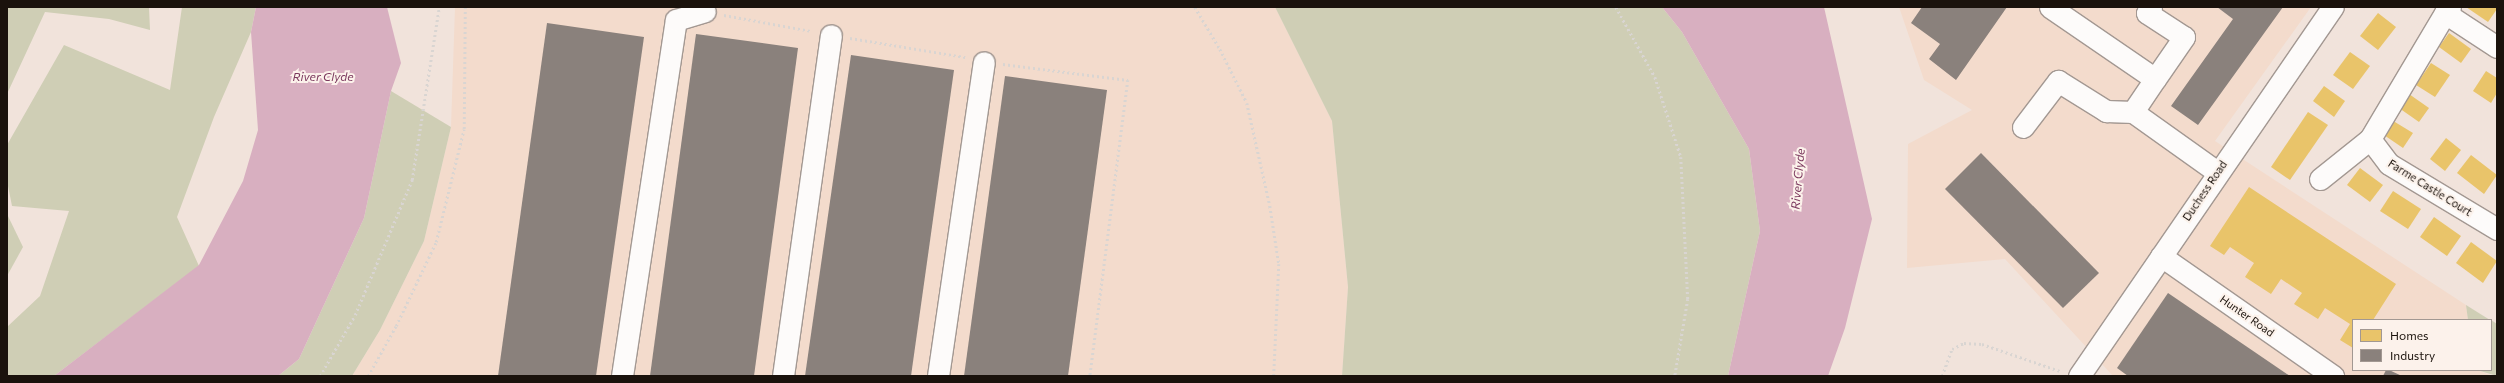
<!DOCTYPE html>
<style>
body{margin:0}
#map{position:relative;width:2504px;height:383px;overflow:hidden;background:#f1e3db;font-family:Commissioner,sans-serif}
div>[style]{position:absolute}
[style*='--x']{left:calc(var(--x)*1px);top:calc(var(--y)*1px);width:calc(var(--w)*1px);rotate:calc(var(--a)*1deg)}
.built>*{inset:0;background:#f3dbcc}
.green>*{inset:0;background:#cfceb5}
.water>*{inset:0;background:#d8afc0}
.homes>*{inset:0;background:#e9c46a}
.industry>*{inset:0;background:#8a817c}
.path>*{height:2.5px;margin-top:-1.25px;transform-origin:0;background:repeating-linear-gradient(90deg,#d9d5d2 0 2px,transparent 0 5px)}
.roads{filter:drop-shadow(1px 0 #a39892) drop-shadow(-1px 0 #a39892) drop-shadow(0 1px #a39892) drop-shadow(0 -1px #a39892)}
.minor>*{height:21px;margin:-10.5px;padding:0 10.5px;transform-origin:10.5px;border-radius:10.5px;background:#fdfbfa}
span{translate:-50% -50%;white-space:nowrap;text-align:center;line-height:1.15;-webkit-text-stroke:4px #fcf2eb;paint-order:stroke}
.street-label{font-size:11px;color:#1a120c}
.water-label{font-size:12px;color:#7b395e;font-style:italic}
.frame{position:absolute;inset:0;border:8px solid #1a120c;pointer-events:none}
.legend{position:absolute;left:2352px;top:319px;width:140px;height:52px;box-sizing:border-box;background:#fcf2eb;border:1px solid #a29892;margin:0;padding:5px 7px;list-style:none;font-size:12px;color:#1a120c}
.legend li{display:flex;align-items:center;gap:8px;height:20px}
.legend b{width:20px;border:1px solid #a29892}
</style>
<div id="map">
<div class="built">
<i style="clip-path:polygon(455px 7px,1275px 7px,1332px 121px,1348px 287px,1342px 376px,352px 376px,380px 330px,424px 241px,451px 127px)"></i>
<i style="clip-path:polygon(1899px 7px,2311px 7px,2215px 141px,2466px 305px,2468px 320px,2353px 320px,2353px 370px,2477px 370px,2493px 376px,2113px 376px,2005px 259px,1907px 268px,1908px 144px,1972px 110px,1924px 80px)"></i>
</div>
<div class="green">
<i style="clip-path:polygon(7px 7px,149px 7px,150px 30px,109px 19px,45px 12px,7px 94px)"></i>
<i style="clip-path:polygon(182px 7px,256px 7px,251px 32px,214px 117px,177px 217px,199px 266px,54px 376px,7px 376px,7px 327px,40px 296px,69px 211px,12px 206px,7px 181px,7px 145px,64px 45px,170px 90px)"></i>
<i style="clip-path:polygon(1275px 7px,1662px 7px,1682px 32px,1749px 149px,1760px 231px,1728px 376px,1342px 376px,1348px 287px,1332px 121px)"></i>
<i style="clip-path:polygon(391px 91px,451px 127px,424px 241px,380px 330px,352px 376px,278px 376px,299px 359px,364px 218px)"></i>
<i style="clip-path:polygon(7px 214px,23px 247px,7px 276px)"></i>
<i style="clip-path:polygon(2466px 305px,2490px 320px,2468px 320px)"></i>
<i style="clip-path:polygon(2491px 320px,2497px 324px,2497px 376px,2477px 370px,2491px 370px)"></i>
</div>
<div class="water">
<i style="clip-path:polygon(256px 7px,387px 7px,401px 63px,391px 91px,364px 218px,299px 359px,278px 376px,54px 376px,199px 265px,243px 181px,258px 130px,251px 32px)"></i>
<i style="clip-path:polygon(1662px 7px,1824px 7px,1872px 219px,1845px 328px,1828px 376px,1728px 376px,1760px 231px,1749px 149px,1682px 32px)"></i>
</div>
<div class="homes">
<i style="clip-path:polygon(2466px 7px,2497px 7px,2497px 9px,2488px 22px)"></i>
<i style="clip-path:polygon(2378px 13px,2396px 27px,2378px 50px,2360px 36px)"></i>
<i style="clip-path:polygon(2449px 33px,2471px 49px,2461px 63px,2439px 47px)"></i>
<i style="clip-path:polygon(2350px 52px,2370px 66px,2353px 89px,2333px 75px)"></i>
<i style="clip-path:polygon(2431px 63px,2450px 75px,2435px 97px,2416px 85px)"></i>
<i style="clip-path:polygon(2486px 71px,2497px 78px,2497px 93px,2491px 103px,2473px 91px)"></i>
<i style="clip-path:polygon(2324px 86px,2345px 101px,2334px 117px,2313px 101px)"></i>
<i style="clip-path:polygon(2409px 94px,2429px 108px,2419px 122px,2399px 108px)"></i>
<i style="clip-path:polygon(2308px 112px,2328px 125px,2290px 180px,2271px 167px)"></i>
<i style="clip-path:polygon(2390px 119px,2413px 133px,2403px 148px,2381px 133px)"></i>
<i style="clip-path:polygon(2446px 138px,2461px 150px,2445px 171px,2430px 159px)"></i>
<i style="clip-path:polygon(2471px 155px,2497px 175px,2484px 194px,2457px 173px)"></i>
<i style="clip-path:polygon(2360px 168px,2383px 185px,2370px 202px,2347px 185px)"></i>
<i style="clip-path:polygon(2249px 187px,2396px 284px,2373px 320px,2353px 320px,2353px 348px,2340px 340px,2350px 324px,2325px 308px,2318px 319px,2294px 304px,2302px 293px,2281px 279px,2271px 294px,2245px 277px,2254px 263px,2230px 247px,2224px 255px,2210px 246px)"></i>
<i style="clip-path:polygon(2393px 191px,2421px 209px,2408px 229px,2380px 211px)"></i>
<i style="clip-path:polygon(2434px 217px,2461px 236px,2447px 256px,2420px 237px)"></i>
<i style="clip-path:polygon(2471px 242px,2497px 261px,2483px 283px,2456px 263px)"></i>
</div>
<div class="industry">
<i style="clip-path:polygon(1922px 7px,2007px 7px,1956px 80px,1929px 59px,1940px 44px,1911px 23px)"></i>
<i style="clip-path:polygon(2217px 7px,2283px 7px,2198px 125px,2171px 106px,2233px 19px)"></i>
<i style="clip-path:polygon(547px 23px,644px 37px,596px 376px,498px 376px)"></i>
<i style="clip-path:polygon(696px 34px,798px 48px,754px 376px,650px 376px)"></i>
<i style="clip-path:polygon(851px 55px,954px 70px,911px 376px,805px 376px)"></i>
<i style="clip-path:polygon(1005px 76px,1107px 90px,1068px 376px,964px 376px)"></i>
<i style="clip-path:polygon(1981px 153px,2099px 273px,2063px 308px,1945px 189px)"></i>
<i style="clip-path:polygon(2168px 293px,2290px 376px,2128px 376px,2117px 368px)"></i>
<i style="clip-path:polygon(2386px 370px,2389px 370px,2402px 376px,2383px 376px)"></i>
</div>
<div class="path">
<i style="--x:1195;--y:7;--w:49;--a:59.2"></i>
<i style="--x:1220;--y:49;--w:60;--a:63.4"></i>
<i style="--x:1247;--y:103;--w:106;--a:77.4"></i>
<i style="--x:1270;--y:206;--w:59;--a:81.2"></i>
<i style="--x:1279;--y:264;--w:112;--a:92.6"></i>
<i style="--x:1616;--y:7;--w:80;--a:60.9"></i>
<i style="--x:1655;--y:77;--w:84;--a:72"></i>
<i style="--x:1681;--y:157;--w:142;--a:87.2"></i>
<i style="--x:1688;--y:299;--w:78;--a:99.6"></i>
<i style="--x:724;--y:15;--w:88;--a:10.4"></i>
<i style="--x:850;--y:38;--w:117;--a:9.4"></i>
<i style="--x:1003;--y:64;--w:126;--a:7.3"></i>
<i style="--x:1128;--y:80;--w:298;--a:97.3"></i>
<i style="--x:320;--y:376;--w:70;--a:-60.2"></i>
<i style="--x:355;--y:315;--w:147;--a:-67.1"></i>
<i style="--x:412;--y:180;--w:175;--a:-81.1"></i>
<i style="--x:368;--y:376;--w:57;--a:-60.8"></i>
<i style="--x:396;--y:326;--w:93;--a:-64.5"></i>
<i style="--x:436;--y:242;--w:116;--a:-76.1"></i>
<i style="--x:464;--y:129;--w:122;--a:-89.5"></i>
<i style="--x:1942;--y:376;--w:29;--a:-70"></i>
<i style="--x:1952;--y:349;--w:13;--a:-27"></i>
<i style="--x:1964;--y:343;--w:18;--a:3"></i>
<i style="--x:1982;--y:344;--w:83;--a:19.1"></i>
</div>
<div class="roads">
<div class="minor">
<i style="--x:2050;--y:7;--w:127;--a:34.4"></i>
<i style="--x:2155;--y:79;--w:40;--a:124"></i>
<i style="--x:2133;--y:112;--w:103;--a:35.5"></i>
<i style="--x:2151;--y:7;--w:7;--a:124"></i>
<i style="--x:2147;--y:13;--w:44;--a:33"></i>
<i style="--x:2184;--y:37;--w:51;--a:124.6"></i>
<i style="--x:2450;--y:7;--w:8;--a:130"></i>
<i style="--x:2445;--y:13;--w:62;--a:33.2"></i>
<i style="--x:2445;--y:13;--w:147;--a:120.8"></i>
<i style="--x:2370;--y:139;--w:31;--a:53"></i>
<i style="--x:2389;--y:164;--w:126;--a:31"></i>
<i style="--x:2023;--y:127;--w:58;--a:-52.7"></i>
<i style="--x:2058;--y:81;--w:57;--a:32"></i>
<i style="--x:2106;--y:111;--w:27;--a:2"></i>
<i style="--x:2320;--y:179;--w:64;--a:-38.7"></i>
<i style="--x:2161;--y:256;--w:210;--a:34.9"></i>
<i style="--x:622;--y:376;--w:360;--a:-81.4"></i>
<i style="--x:676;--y:20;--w:30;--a:-17"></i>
<i style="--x:783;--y:376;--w:344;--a:-82"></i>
<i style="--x:938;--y:376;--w:317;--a:-81.7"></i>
<i style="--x:2079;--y:376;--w:448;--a:-55.5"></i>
</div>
</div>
<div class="street-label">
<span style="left:2430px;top:188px;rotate:32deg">Farme Castle Court</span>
<span style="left:2205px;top:191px;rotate:-56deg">Duchess Road</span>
<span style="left:2247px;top:316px;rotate:35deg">Hunter Road</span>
</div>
<div class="water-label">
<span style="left:323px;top:77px">River Clyde</span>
<span style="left:1798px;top:179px;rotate:-85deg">River Clyde</span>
</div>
<div class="frame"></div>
<ul class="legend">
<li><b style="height:11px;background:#e9c46a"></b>Homes</li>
<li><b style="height:11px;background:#8a817c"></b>Industry</li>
</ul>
</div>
